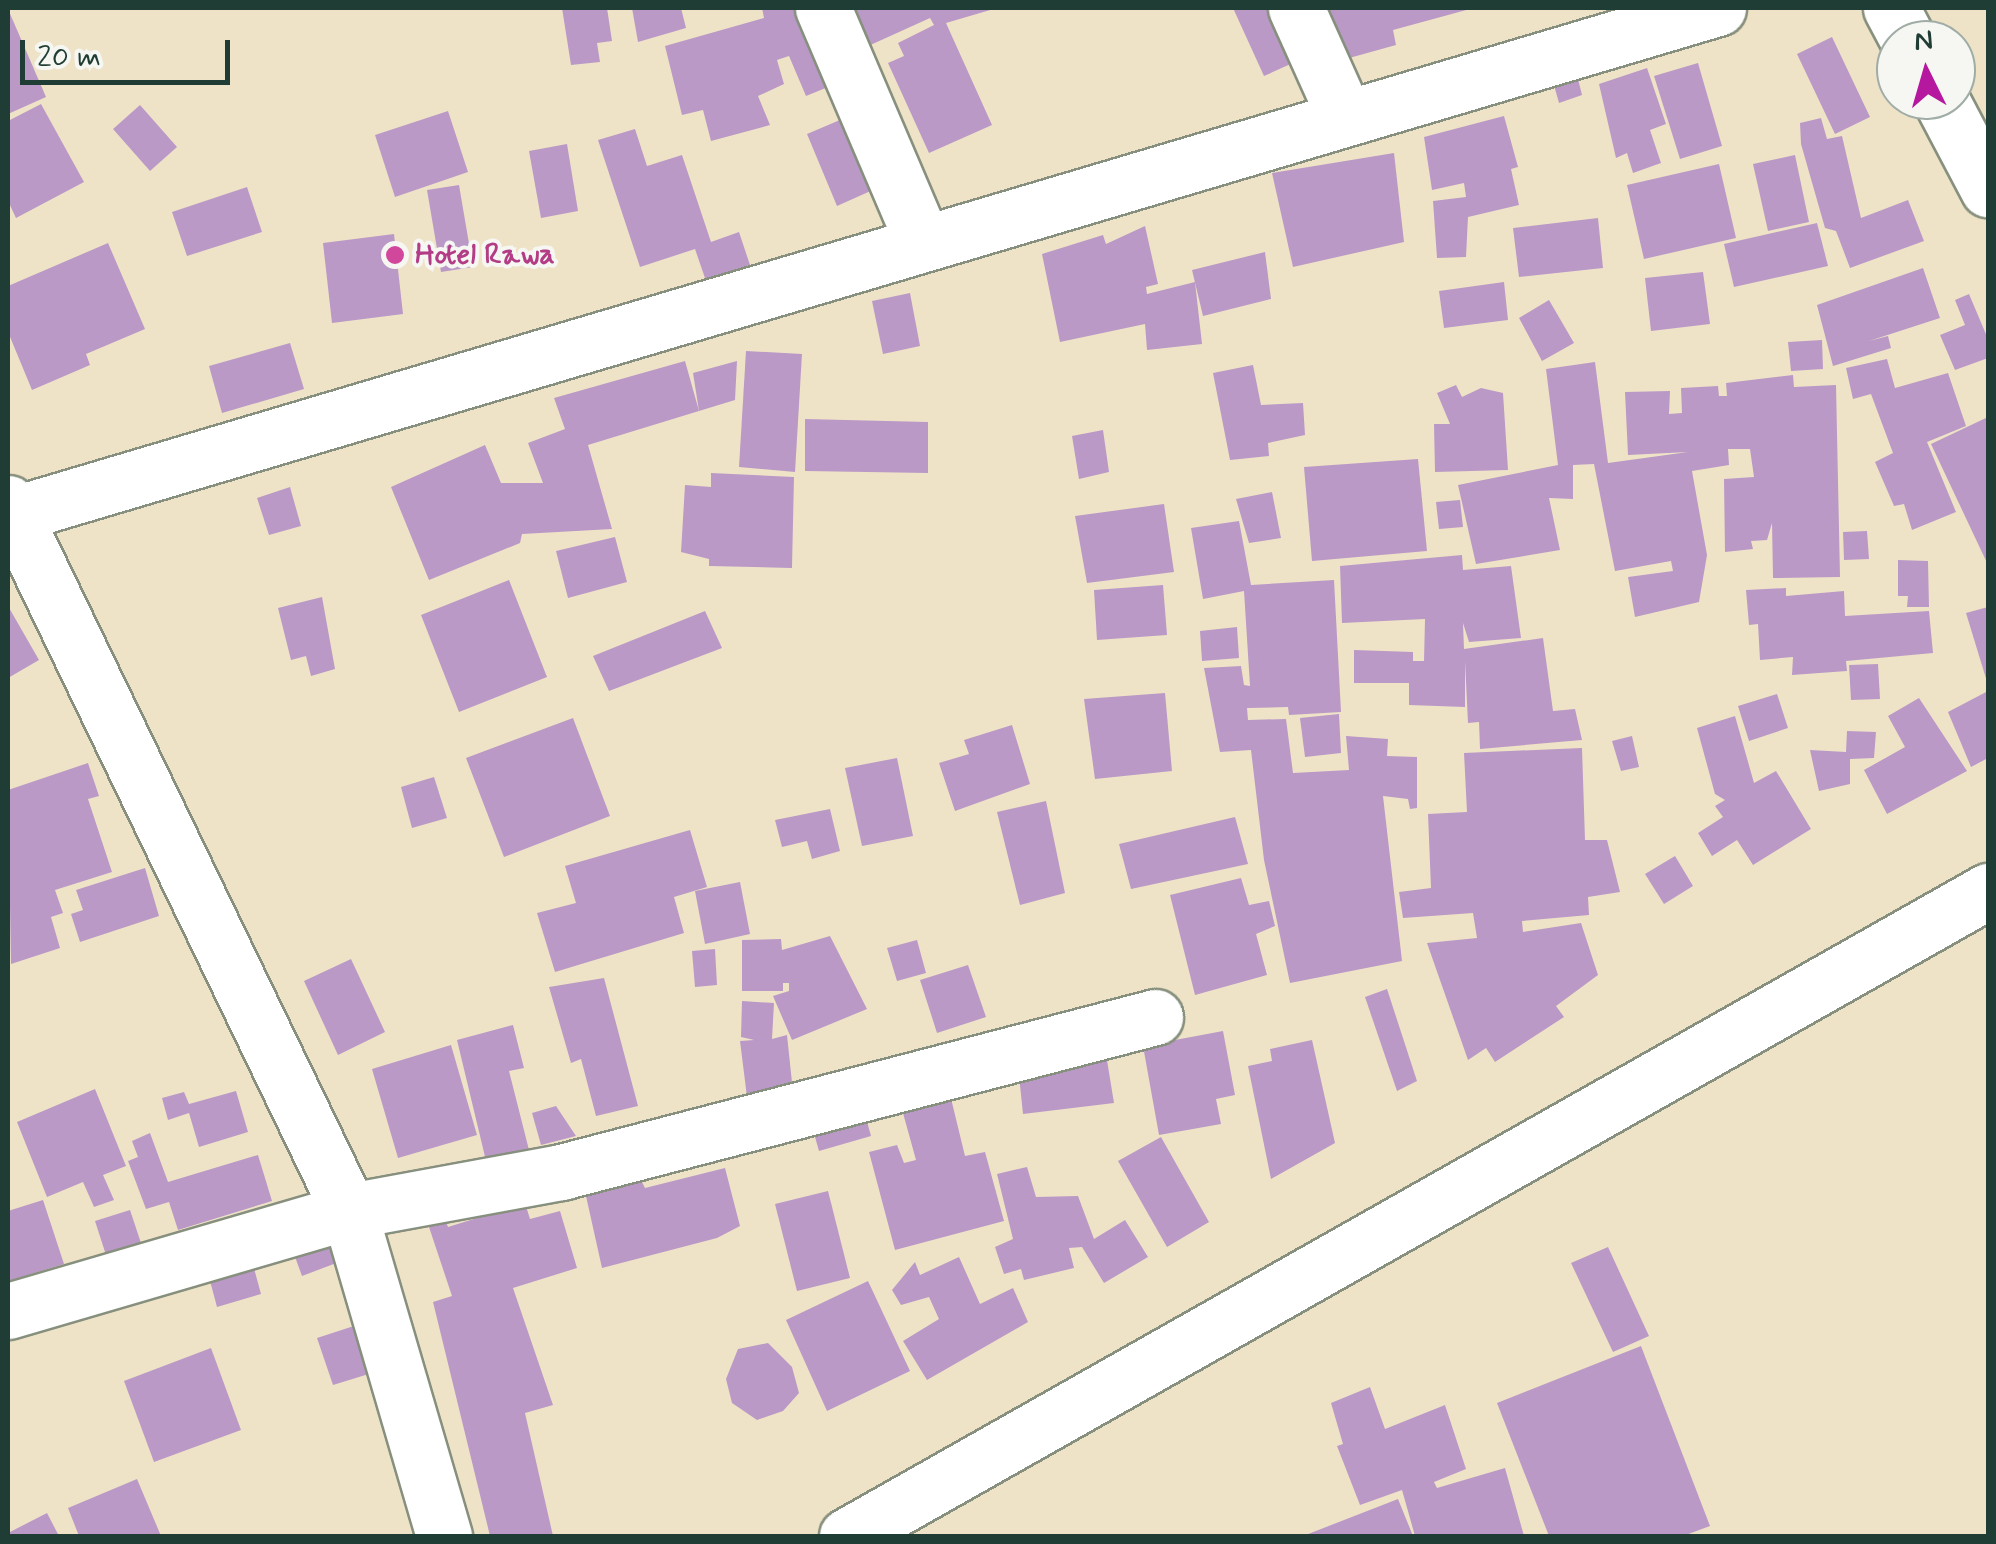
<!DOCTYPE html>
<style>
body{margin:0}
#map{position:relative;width:1996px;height:1544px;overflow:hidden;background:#efe3c7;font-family:Mynerve,sans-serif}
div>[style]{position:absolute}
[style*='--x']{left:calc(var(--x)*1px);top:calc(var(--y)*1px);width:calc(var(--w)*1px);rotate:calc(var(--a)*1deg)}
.building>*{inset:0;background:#ba99c7}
.roads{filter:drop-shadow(2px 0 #87907e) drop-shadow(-2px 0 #87907e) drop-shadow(0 2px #87907e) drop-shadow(0 -2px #87907e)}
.minor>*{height:55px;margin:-27.5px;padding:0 27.5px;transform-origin:27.5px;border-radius:27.5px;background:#fff}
.dots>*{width:28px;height:28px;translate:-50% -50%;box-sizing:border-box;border:5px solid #f6f6f2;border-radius:50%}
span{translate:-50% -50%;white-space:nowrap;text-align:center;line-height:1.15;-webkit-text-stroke:8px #f6f6f2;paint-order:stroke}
.hotel-label{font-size:30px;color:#b23c85;font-weight:700}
.left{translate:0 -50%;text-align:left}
.frame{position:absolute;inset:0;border:10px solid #1f3d34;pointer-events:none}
.north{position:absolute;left:1876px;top:20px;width:100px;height:100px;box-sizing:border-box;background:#f6f6f2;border:2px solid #a0aca6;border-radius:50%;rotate:355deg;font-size:28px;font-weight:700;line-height:40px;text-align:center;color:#1f3d34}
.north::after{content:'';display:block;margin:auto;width:35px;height:45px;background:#b5179e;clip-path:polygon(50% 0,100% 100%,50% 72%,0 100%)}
.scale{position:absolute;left:20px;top:40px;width:210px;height:45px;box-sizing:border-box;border:5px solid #1f3d34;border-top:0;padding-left:12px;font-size:30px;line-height:35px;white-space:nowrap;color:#1f3d34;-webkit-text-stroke:8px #f6f6f2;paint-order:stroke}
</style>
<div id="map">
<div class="building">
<i style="clip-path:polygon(562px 8px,607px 8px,612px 41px,597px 43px,600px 62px,571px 65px)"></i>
<i style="clip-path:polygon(632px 8px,681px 8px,686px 28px,638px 42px)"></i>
<i style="clip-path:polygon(762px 8px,806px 8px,838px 83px,806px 96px,789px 56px,777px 60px,784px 84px,758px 96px,770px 125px,711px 141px,703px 110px,682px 115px,665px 46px,764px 18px)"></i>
<i style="clip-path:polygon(848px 8px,997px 8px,946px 23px,992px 125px,929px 153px,888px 63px,904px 56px,898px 43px,934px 25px,930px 18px,866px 47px)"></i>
<i style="clip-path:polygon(1233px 8px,1294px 8px,1315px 53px,1264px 76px)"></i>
<i style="clip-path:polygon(1316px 8px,1470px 8px,1470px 9px,1393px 30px,1396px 45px,1342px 60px)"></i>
<i style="clip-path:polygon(8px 9px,46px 97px,8px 114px)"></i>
<i style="clip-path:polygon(1832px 37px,1870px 117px,1835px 134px,1797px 54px)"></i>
<i style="clip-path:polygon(1698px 63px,1722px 146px,1680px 159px,1654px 76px)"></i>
<i style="clip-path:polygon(1647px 68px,1666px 124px,1650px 130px,1661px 163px,1633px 173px,1627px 153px,1616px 158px,1599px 84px)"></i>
<i style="clip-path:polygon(1576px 71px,1582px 95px,1559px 103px,1552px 78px)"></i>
<i style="clip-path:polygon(41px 104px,84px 182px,16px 218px,8px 201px,8px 121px)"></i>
<i style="clip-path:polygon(140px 105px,177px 147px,150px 171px,113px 129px)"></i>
<i style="clip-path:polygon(448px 111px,468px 172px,395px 197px,375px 135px)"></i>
<i style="clip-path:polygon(854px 114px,884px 185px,837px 206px,807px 134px)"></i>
<i style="clip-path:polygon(1504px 116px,1518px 167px,1511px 169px,1519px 205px,1468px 217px,1466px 257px,1437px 258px,1433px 201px,1466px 197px,1464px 183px,1432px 190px,1424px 137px)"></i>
<i style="clip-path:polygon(1821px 118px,1827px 139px,1842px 136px,1861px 218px,1908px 200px,1924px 241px,1850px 268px,1836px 231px,1825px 228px,1801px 144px,1800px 123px)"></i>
<i style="clip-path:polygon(635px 129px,647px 166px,682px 155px,711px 242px,739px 232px,750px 265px,706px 281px,695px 249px,640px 267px,598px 140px)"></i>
<i style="clip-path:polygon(567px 144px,578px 211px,541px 218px,529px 151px)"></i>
<i style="clip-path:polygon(1394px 153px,1404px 242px,1293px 267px,1272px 173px)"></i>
<i style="clip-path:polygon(1795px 155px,1809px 222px,1768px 231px,1753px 164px)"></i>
<i style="clip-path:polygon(1719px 164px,1736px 238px,1644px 259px,1627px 185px)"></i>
<i style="clip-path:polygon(459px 185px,473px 267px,441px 272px,427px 190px)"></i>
<i style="clip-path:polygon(247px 187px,262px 232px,187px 256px,172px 212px)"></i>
<i style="clip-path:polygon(1598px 218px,1603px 268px,1519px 277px,1513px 228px)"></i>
<i style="clip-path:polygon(1817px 223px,1828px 266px,1734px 287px,1724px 244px)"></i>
<i style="clip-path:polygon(1145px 226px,1158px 284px,1146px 287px,1147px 294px,1195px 282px,1202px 344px,1147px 350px,1145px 324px,1060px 342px,1042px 254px,1103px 235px,1106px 244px)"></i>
<i style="clip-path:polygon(394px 234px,403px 314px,332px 323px,323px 243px)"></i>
<i style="clip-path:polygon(108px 243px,145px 329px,86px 354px,90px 365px,32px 390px,8px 332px,8px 286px)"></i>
<i style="clip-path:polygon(1265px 252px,1271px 299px,1203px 316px,1192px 270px)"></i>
<i style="clip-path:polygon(1923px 268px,1940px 318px,1869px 341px,1888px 336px,1891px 348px,1833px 366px,1817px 305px)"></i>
<i style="clip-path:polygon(1703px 272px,1710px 324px,1651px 331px,1645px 278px)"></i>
<i style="clip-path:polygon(1504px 282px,1508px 320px,1444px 328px,1439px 291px)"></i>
<i style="clip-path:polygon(910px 293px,920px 346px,883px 354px,872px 301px)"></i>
<i style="clip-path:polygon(1969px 294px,1988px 339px,1988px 358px,1955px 370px,1940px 335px,1965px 325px,1955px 300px)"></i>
<i style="clip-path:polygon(1549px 300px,1574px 343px,1542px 361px,1519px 318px)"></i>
<i style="clip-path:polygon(1822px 340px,1823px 369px,1791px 371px,1788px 342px)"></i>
<i style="clip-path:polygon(290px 343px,304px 389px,222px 413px,209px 366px)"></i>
<i style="clip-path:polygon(746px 351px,802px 354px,795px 472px,739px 467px)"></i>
<i style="clip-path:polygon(1887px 359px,1895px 388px,1948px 373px,1966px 426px,1927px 442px,1956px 512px,1912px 530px,1904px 504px,1894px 506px,1875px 462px,1893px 453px,1871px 394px,1853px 399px,1846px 368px)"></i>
<i style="clip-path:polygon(685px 361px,699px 411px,588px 445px,612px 529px,522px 534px,520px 543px,429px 580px,391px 487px,485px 445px,501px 483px,543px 483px,528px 443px,565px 429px,554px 398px)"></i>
<i style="clip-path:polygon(737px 361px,735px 400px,699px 411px,693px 373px)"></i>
<i style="clip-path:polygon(1595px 362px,1608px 463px,1688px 452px,1628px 455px,1625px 392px,1670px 391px,1669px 414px,1682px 413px,1681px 388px,1718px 386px,1719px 396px,1727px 396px,1726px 383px,1793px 375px,1794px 387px,1836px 385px,1840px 577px,1773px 578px,1772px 523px,1767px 540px,1751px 541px,1753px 549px,1725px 552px,1724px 479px,1754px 477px,1750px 449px,1728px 449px,1729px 465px,1692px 471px,1707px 555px,1699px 602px,1635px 617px,1628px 577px,1673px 571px,1671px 561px,1615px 571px,1594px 464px,1573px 465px,1573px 499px,1549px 498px,1560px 550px,1476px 564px,1458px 485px,1558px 465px,1546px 369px)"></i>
<i style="clip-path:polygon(1253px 365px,1261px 405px,1303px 403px,1305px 435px,1268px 443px,1269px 456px,1230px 460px,1213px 373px)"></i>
<i style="clip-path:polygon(1456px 385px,1462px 397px,1481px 388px,1503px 393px,1508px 470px,1435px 472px,1434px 424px,1450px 424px,1437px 393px)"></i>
<i style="clip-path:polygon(1988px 417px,1988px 565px,1931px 444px)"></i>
<i style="clip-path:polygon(805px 419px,928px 422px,928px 473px,805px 471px)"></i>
<i style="clip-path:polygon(1103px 430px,1109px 472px,1079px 479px,1072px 436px)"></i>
<i style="clip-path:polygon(1418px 459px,1427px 551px,1312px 561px,1304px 467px)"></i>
<i style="clip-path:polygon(711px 473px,794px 477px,792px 568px,709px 566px,709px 559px,681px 552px,685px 485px,711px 487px)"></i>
<i style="clip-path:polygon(290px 487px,301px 526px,269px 535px,257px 498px)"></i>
<i style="clip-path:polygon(1272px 492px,1281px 538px,1249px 543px,1236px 499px)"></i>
<i style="clip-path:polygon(1460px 500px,1463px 527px,1439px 529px,1436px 502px)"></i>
<i style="clip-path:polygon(1164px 504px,1174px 572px,1087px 583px,1075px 516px)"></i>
<i style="clip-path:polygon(1239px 521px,1251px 585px,1334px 580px,1341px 712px,1289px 715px,1288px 707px,1247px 708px,1248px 720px,1286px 719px,1293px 773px,1349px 770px,1346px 736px,1388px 739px,1387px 756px,1417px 757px,1417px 808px,1410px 809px,1408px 799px,1383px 796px,1402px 961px,1290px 983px,1264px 860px,1251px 750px,1220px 752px,1204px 668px,1241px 666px,1244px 685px,1250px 686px,1244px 591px,1203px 599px,1191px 528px)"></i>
<i style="clip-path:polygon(1867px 531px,1869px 559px,1844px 560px,1843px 532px)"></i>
<i style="clip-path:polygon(615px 537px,627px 582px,568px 598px,556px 551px)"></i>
<i style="clip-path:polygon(1462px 555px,1463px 570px,1511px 566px,1521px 638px,1469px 642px,1463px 623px,1464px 649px,1543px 638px,1553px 711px,1575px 709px,1582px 740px,1480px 749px,1479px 722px,1468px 723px,1465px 661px,1465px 707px,1409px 705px,1409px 683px,1354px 683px,1354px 650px,1413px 652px,1413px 661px,1424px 661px,1425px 619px,1342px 623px,1340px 566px)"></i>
<i style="clip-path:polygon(1898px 560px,1928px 561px,1929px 607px,1907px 607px,1908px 596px,1898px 596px)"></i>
<i style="clip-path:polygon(509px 580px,547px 677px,459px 712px,421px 615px)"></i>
<i style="clip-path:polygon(1163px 585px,1167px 635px,1097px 640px,1094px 590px)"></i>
<i style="clip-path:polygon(1786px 588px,1786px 596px,1844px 591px,1845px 616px,1929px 611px,1933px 653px,1846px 661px,1847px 671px,1792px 675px,1793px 657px,1760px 660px,1758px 624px,1749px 625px,1746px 590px)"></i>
<i style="clip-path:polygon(322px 597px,335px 669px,311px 676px,306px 656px,291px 660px,278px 608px)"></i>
<i style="clip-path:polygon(8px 606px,39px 660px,8px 678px)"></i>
<i style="clip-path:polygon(1988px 607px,1988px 685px,1966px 613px)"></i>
<i style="clip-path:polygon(705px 611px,722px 648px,609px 691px,593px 656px)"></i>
<i style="clip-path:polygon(1237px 627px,1239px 658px,1202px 661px,1200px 631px)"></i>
<i style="clip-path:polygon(1878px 664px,1880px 699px,1851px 700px,1849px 665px)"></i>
<i style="clip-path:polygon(1988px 691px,1988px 758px,1971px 767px,1948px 712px)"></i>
<i style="clip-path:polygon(1165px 693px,1172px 771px,1095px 779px,1084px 699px)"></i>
<i style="clip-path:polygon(1777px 694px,1788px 728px,1749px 741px,1738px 706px)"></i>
<i style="clip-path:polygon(1919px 698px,1967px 771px,1887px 814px,1864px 770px,1905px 747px,1888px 716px)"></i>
<i style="clip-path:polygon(1339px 714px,1341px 753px,1305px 757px,1300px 718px)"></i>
<i style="clip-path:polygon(1735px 716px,1754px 783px,1776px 771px,1811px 829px,1753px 865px,1737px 840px,1712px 856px,1698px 833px,1723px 817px,1715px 806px,1725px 800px,1715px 794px,1697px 728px)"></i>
<i style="clip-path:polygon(573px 718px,610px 816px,504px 857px,466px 758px)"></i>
<i style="clip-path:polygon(1012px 725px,1030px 784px,955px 811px,939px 763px,969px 754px,964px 740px)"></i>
<i style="clip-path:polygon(1847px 731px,1876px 732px,1874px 758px,1850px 759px,1850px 784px,1819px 791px,1810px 750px,1846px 752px)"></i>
<i style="clip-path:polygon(1632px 736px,1639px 767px,1621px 771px,1612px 741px)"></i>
<i style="clip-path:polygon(1582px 748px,1585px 840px,1607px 840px,1620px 892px,1588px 897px,1589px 915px,1522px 921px,1523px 932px,1581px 923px,1598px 975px,1556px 1006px,1564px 1017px,1495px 1062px,1486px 1048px,1468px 1060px,1427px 943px,1477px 938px,1473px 913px,1403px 918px,1399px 892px,1431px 888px,1428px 814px,1467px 812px,1464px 753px)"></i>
<i style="clip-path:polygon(897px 758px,913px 836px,862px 846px,845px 768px)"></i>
<i style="clip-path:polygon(88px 763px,99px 796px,88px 799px,112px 872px,55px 890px,63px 913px,51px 917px,60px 948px,11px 964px,8px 790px)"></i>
<i style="clip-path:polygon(434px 777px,447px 818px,412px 828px,401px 787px)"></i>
<i style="clip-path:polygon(1046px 801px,1065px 893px,1020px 905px,997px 812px)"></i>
<i style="clip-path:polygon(830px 809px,840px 851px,812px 859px,807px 841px,782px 847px,775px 820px)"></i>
<i style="clip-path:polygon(1235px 817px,1248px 864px,1131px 889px,1119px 844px)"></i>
<i style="clip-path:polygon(690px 830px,707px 887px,674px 897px,684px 933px,555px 972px,537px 913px,576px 903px,565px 866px)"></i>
<i style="clip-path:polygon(1675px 856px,1693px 886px,1664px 904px,1645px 874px)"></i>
<i style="clip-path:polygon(145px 868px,159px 916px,80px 942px,71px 914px,83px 910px,76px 890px)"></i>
<i style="clip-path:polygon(1241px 878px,1249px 905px,1269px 901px,1275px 926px,1256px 934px,1267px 975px,1195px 995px,1170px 895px)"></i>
<i style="clip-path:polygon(740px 882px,750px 934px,705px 944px,695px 891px)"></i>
<i style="clip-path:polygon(830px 936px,867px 1009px,792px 1040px,773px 996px,789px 991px,789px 983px,783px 983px,783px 991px,742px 991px,742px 940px,781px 939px,782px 950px)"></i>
<i style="clip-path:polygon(917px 940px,926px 973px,897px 981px,887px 948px)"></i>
<i style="clip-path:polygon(715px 949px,717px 985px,695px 987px,692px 951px)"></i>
<i style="clip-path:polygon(351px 959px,385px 1032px,338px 1055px,304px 981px)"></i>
<i style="clip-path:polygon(968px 965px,986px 1017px,937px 1033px,920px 980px)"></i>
<i style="clip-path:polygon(604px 978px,638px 1106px,596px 1116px,581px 1059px,571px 1063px,549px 987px)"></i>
<i style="clip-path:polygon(1387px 989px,1417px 1081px,1397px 1091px,1365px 997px)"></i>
<i style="clip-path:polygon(742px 1001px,774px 1003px,772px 1039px,787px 1035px,793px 1092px,747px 1097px,740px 1041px,754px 1040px,741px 1037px)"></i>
<i style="clip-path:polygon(513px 1025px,524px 1068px,509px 1071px,530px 1154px,487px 1165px,457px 1040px)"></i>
<i style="clip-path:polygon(1223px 1031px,1235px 1095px,1216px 1099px,1221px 1124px,1159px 1135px,1143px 1046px)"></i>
<i style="clip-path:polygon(1312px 1040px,1335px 1143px,1271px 1179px,1248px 1066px,1272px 1061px,1270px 1049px)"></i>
<i style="clip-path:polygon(451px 1045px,477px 1135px,398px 1158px,372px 1069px)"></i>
<i style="clip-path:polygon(1106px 1054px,1114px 1103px,1023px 1114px,1018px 1066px)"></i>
<i style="clip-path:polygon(947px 1082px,965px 1156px,985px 1152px,1004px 1221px,895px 1250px,869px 1152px,897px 1145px,904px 1163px,916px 1160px,898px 1095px)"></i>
<i style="clip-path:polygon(95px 1089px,126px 1166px,103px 1175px,114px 1200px,94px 1207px,83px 1182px,47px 1197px,17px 1122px)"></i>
<i style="clip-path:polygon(236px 1091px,248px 1132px,199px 1147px,189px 1113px,168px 1120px,162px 1098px,184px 1092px,189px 1104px)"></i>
<i style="clip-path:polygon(556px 1106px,576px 1136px,541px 1145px,532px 1113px)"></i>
<i style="clip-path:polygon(863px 1107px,871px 1136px,819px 1151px,811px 1123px)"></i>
<i style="clip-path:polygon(150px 1133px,168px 1182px,258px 1155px,272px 1201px,178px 1230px,169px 1202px,146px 1209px,128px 1161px,138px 1157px,132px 1141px)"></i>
<i style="clip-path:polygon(1161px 1137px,1209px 1222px,1167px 1247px,1118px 1161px)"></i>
<i style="clip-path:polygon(1027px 1167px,1036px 1197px,1078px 1196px,1094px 1239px,1125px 1220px,1148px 1257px,1104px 1283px,1082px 1247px,1069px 1248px,1074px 1268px,1024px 1280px,1021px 1269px,1004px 1274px,995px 1247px,1013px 1239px,997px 1174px)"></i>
<i style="clip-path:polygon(725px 1168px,740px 1226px,717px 1238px,602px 1268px,584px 1187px,638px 1174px,645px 1188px)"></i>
<i style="clip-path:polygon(828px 1191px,850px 1278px,797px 1291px,775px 1204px)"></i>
<i style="clip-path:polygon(43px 1200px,64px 1264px,8px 1281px,8px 1211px)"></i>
<i style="clip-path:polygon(525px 1203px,530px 1219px,560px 1211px,577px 1268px,513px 1288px,553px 1405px,525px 1413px,553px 1536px,490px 1536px,433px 1302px,452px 1296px,428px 1224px,445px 1219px,448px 1227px)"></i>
<i style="clip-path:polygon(130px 1210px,141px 1243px,106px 1255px,95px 1221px)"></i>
<i style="clip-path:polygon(324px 1223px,339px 1262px,302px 1276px,290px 1243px)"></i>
<i style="clip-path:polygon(1608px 1247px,1649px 1336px,1613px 1352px,1571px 1263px)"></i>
<i style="clip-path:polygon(249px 1250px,261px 1294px,217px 1307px,205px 1262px)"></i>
<i style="clip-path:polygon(959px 1257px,980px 1304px,1013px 1288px,1028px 1322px,927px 1380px,903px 1341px,939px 1319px,929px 1297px,901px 1305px,892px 1290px,915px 1262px,920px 1275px)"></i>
<i style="clip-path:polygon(868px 1281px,910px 1371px,827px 1411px,786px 1320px)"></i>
<i style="clip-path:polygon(357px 1325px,372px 1373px,333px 1385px,317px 1338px)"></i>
<i style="clip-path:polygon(768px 1343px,792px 1367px,799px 1393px,783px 1411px,757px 1420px,732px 1403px,726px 1379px,738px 1349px)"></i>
<i style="clip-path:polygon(1641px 1346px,1710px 1526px,1683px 1536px,1549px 1536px,1497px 1403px)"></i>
<i style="clip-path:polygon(211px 1348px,241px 1430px,154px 1462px,124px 1381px)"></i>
<i style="clip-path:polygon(1370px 1387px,1385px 1429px,1445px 1405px,1466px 1469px,1434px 1482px,1437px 1488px,1505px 1468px,1524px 1536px,1415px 1536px,1402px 1490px,1360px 1505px,1337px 1446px,1343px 1444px,1331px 1403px)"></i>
<i style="clip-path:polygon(137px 1479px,161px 1536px,79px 1536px,68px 1508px)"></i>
<i style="clip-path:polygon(1398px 1499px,1413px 1536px,1303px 1536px)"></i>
<i style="clip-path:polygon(47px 1513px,59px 1536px,8px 1536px,8px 1533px)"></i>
</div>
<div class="roads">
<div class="minor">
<i style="--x:823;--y:8;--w:255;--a:66.9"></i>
<i style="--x:1296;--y:8;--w:120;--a:65.8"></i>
<i style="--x:1891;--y:8;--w:36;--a:62"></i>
<i style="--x:1941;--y:100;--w:101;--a:62.2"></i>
<i style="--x:8;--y:503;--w:786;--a:64.28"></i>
<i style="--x:349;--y:1211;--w:339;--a:73.7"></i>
<i style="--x:8;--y:516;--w:1784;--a:-16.55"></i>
<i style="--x:8;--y:1311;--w:355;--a:-16.3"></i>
<i style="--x:349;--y:1211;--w:216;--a:-10.4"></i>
<i style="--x:561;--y:1172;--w:614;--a:-14.62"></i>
<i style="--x:847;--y:1536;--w:1311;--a:-29.48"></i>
</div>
</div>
<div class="dots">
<i style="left:395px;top:255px;background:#d1479c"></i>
</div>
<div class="hotel-label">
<span class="left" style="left:415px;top:255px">Hotel Rawa</span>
</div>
<div class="frame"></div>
<div class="north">N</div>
<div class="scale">20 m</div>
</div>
